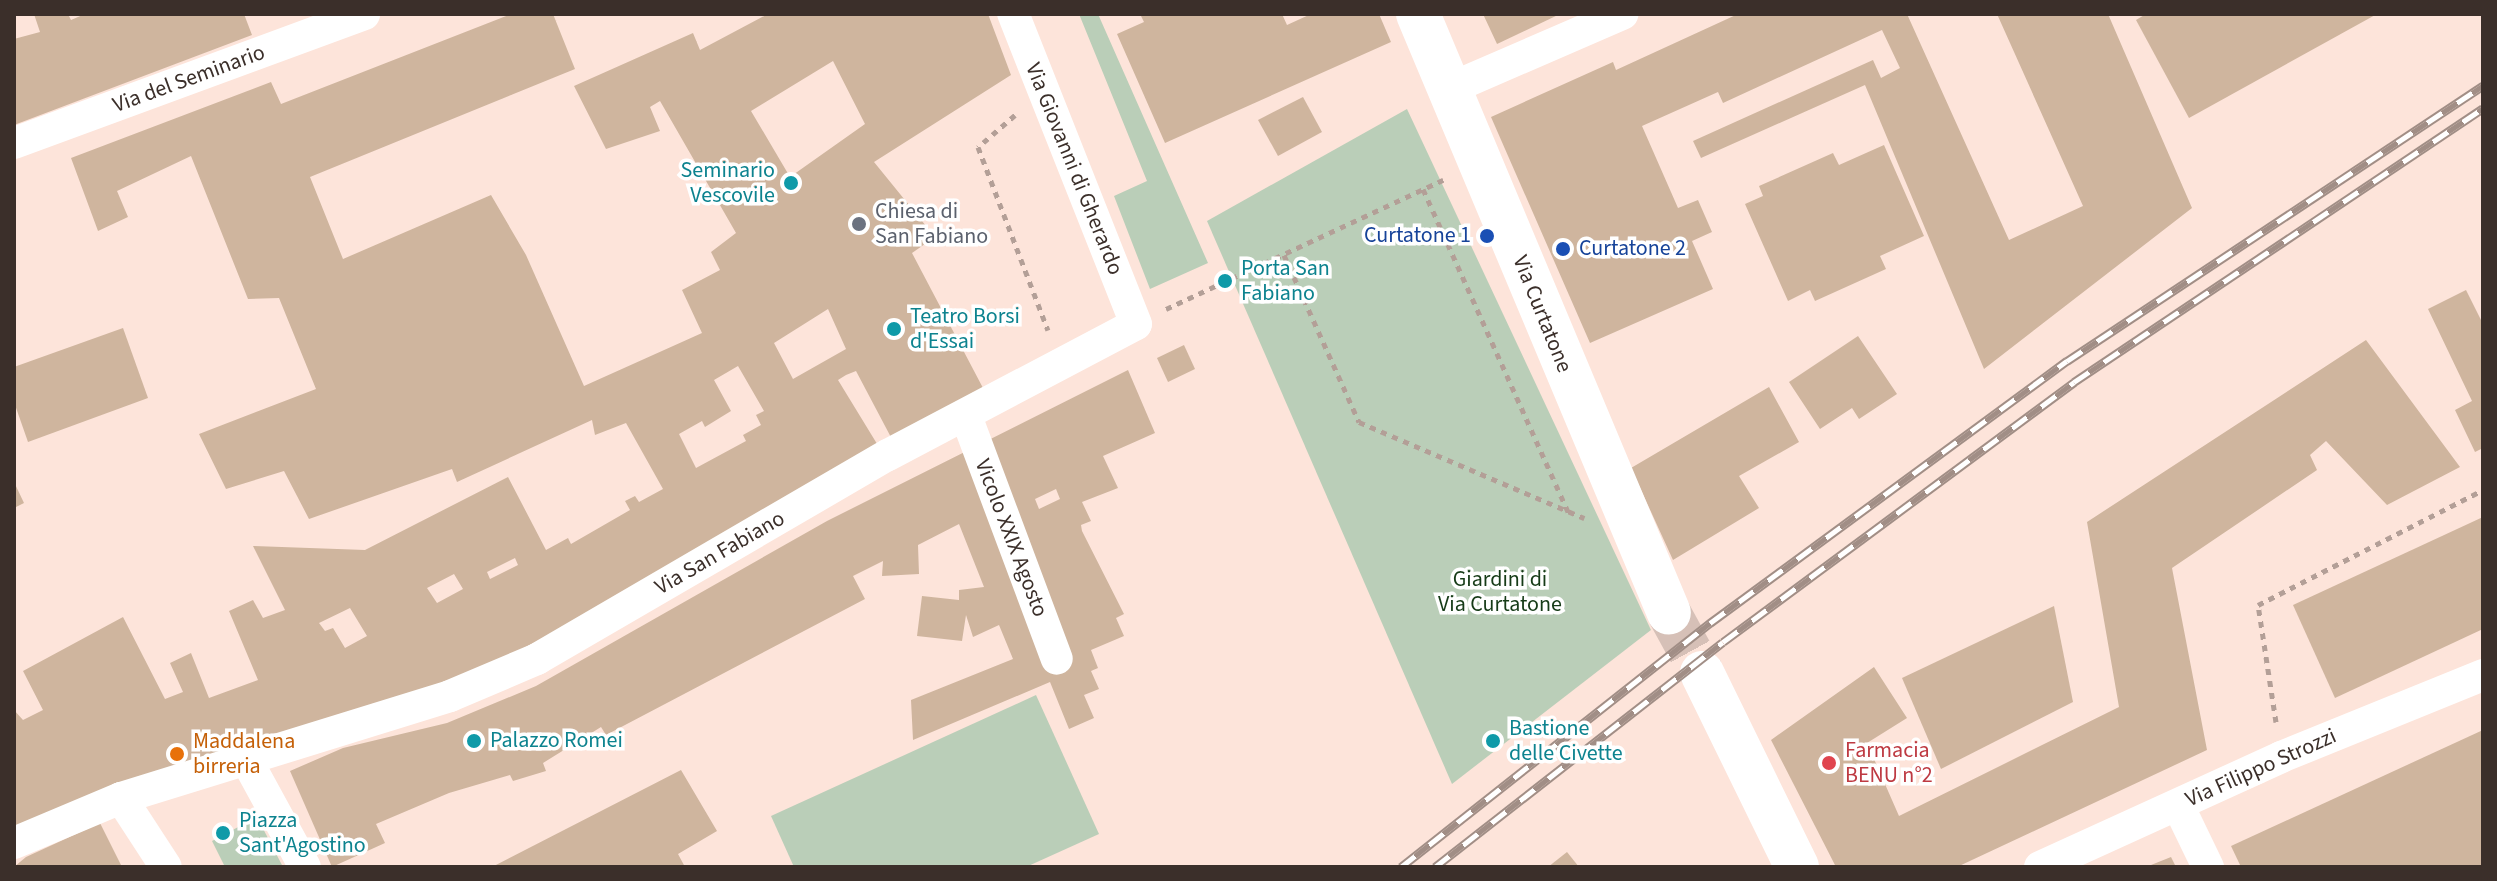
<!DOCTYPE html>
<meta charset="utf-8">
<style>
body{margin:0}
#map{position:relative;width:2497px;height:881px;overflow:hidden;background:#fde4da;font-family:"Source Sans 3",sans-serif}
div>[style]{position:absolute}
[style*='--x']{left:calc(var(--x)*1px);top:calc(var(--y)*1px);width:calc(var(--w)*1px);rotate:calc(var(--a)*1deg)}
.green>*{inset:0;background:#baceb8}
.building>*{inset:0;background:#cfb59e}
.secondary-tunnel>*{height:44px;margin-top:-22px;transform-origin:0;background:repeating-linear-gradient(90deg,#d6c0b7 0 44px,transparent 0 66px)}
.path>*{height:5px;margin-top:-2.5px;transform-origin:0;background:repeating-linear-gradient(90deg,#b39f97 0 6px,transparent 0 12px)}
.street>*{height:32px;margin:-16px;padding:0 16px;transform-origin:16px;border-radius:16px;background:#fff}
.secondary>*{height:44px;margin:-22px;padding:0 22px;transform-origin:22px;border-radius:22px;background:#fff}
.rail>*{height:9px;margin-top:-4.5px;transform-origin:0;background:repeating-linear-gradient(90deg,#fff 0 18px,#a18e86 0 36px);box-sizing:border-box;border-block:2px solid #a18e86}
.dots>*{width:22px;height:22px;translate:-50% -50%;box-sizing:border-box;border:4px solid #fff;border-radius:50%}
span{translate:-50% -50%;white-space:nowrap;text-align:center;line-height:1.15;-webkit-text-stroke:7px #fff;paint-order:stroke}
.street-label{font-size:22px;color:#3b2f2a}
.culture-label{font-size:22px;color:#0d838f}
.right{translate:-100% -50%;text-align:right}
.left{translate:0 -50%;text-align:left}
.worship-label{font-size:22px;color:#5b616d}
.transit-label{font-size:22px;color:#164399}
.park-label{font-size:22px;color:#163b17}
.food-label{font-size:22px;color:#c56008}
.health-label{font-size:22px;color:#be3a42}
.frame{position:absolute;inset:0;border:16px solid #3b2f2a;pointer-events:none}
</style>
<div id="map">
<div class="green">
<i style="clip-path:polygon(1079px 14px,1098px 14px,1208px 263px,1150px 289px,1114px 196px,1147px 181px)"></i>
<i style="clip-path:polygon(1407px 109px,1651px 630px,1452px 784px,1207px 221px)"></i>
<i style="clip-path:polygon(1036px 695px,1099px 834px,1026px 867px,794px 867px,771px 816px)"></i>
<i style="clip-path:polygon(257px 817px,283px 867px,225px 867px,212px 841px)"></i>
</div>
<div class="building">
<i style="clip-path:polygon(34px 14px,68px 14px,71px 20px,85px 14px,244px 14px,252px 35px,14px 125px,14px 39px,40px 32px)"></i>
<i style="clip-path:polygon(evenodd,511px 14px,553px 14px,575px 69px,310px 177px,343px 259px,491px 195px,526px 255px,584px 386px,702px 333px,682px 290px,720px 270px,711px 252px,736px 233px,660px 101px,650px 107px,660px 131px,606px 149px,574px 86px,693px 33px,700px 50px,768px 14px,988px 14px,1011px 75px,874px 162px,935px 237px,912px 253px,983px 388px,894px 443px,856px 371px,846px 375px,838px 380px,882px 452px,700px 557px,443px 690px,14px 834px,14px 710px,23px 720px,43px 710px,23px 671px,123px 617px,165px 699px,183px 692px,170px 663px,191px 653px,209px 698px,258px 680px,229px 611px,253px 600px,263px 618px,285px 610px,253px 546px,365px 550px,508px 477px,546px 550px,568px 538px,571px 544px,630px 510px,625px 501px,635px 496px,639px 502px,663px 489px,626px 423px,595px 435px,592px 420px,457px 482px,452px 469px,309px 519px,284px 471px,226px 489px,199px 434px,316px 389px,279px 298px,248px 299px,191px 156px,117px 191px,128px 217px,98px 231px,71px 158px,271px 82px,281px 104px,511px 14px,833px 61px,865px 124px,790px 177px,751px 111px,833px 61px,511px 14px,828px 309px,846px 349px,793px 379px,774px 343px,828px 309px,511px 14px,738px 366px,764px 411px,756px 415px,761px 425px,743px 435px,746px 441px,696px 468px,679px 434px,702px 421px,705px 427px,731px 411px,714px 380px,738px 366px,511px 14px,515px 558px,518px 565px,490px 579px,487px 572px,515px 558px,511px 14px,454px 574px,463px 589px,437px 603px,427px 588px,454px 574px,511px 14px,350px 608px,367px 636px,345px 648px,333px 628px,325px 631px,319px 623px,350px 608px)"></i>
<i style="clip-path:polygon(1140px 14px,1282px 14px,1287px 25px,1311px 14px,1379px 14px,1391px 42px,1165px 143px,1117px 34px,1144px 22px)"></i>
<i style="clip-path:polygon(1483px 14px,1560px 14px,1497px 44px)"></i>
<i style="clip-path:polygon(1738px 14px,1907px 14px,2009px 240px,2083px 206px,1997px 14px,2108px 14px,2192px 208px,1984px 369px,1865px 85px,1701px 158px,1693px 141px,1873px 60px,1881px 78px,1900px 68px,1882px 30px,1723px 103px,1718px 92px,1642px 126px,1678px 208px,1698px 200px,1712px 232px,1692px 241px,1713px 289px,1590px 343px,1491px 117px,1613px 62px,1616px 70px)"></i>
<i style="clip-path:polygon(2146px 14px,2377px 14px,2189px 118px,2136px 20px)"></i>
<i style="clip-path:polygon(1303px 97px,1322px 132px,1278px 156px,1258px 120px)"></i>
<i style="clip-path:polygon(1884px 145px,1924px 236px,1880px 256px,1886px 269px,1815px 301px,1810px 290px,1788px 301px,1745px 204px,1763px 196px,1759px 186px,1833px 153px,1839px 165px)"></i>
<i style="clip-path:polygon(2466px 290px,2483px 324px,2483px 448px,2475px 452px,2455px 410px,2472px 401px,2428px 309px)"></i>
<i style="clip-path:polygon(123px 328px,148px 398px,28px 442px,14px 402px,14px 367px)"></i>
<i style="clip-path:polygon(1858px 336px,1897px 394px,1859px 419px,1852px 408px,1820px 429px,1789px 382px)"></i>
<i style="clip-path:polygon(2366px 340px,2460px 467px,2387px 505px,2326px 441px,2310px 455px,2317px 470px,2172px 568px,2207px 750px,1957px 867px,1836px 867px,1771px 740px,1874px 667px,1907px 718px,1867px 743px,1899px 816px,2119px 707px,2087px 522px)"></i>
<i style="clip-path:polygon(1184px 345px,1195px 369px,1168px 382px,1157px 358px)"></i>
<i style="clip-path:polygon(evenodd,1128px 370px,1155px 433px,1103px 456px,1118px 488px,1082px 502px,1091px 521px,1081px 525px,1082px 531px,1124px 614px,1116px 618px,1124px 636px,1091px 650px,1098px 668px,1091px 671px,1099px 689px,1084px 695px,1094px 718px,1069px 729px,1050px 682px,913px 740px,911px 700px,1013px 659px,999px 625px,973px 637px,966px 615px,962px 641px,917px 636px,922px 596px,959px 600px,959px 590px,984px 587px,959px 524px,918px 545px,919px 574px,882px 576px,883px 561px,853px 576px,865px 599px,606px 735px,601px 727px,543px 763px,546px 771px,513px 781px,510px 775px,449px 793px,376px 824px,385px 843px,332px 867px,290px 771px,343px 748px,447px 723px,536px 686px,827px 521px,1128px 370px,1056px 489px,1060px 499px,1039px 509px,1035px 499px,1056px 489px)"></i>
<i style="clip-path:polygon(1769px 387px,1799px 442px,1739px 476px,1759px 508px,1673px 560px,1631px 468px)"></i>
<i style="clip-path:polygon(14px 482px,24px 503px,14px 508px)"></i>
<i style="clip-path:polygon(2483px 517px,2483px 629px,2335px 698px,2293px 605px)"></i>
<i style="clip-path:polygon(2054px 606px,2073px 702px,1941px 769px,1902px 678px)"></i>
<i style="clip-path:polygon(2483px 730px,2483px 867px,2241px 867px,2231px 846px)"></i>
<i style="clip-path:polygon(681px 770px,717px 831px,678px 854px,685px 867px,492px 867px)"></i>
<i style="clip-path:polygon(100px 823px,122px 867px,14px 867px,26px 857px)"></i>
<i style="clip-path:polygon(1567px 852px,1579px 867px,1548px 867px)"></i>
<i style="clip-path:polygon(2171px 857px,2176px 867px,2146px 867px)"></i>
</div>
<div class="secondary-tunnel">
<i style="--x:1669;--y:613;--w:68;--a:61.2"></i>
</div>
<div class="path">
<i style="--x:1015;--y:115;--w:49;--a:139.1"></i>
<i style="--x:978;--y:147;--w:196;--a:69.1"></i>
<i style="--x:1423;--y:189;--w:359;--a:65.8"></i>
<i style="--x:1284;--y:255;--w:183;--a:65.8"></i>
<i style="--x:1359;--y:422;--w:245;--a:23.1"></i>
<i style="--x:1166;--y:309;--w:306;--a:-25"></i>
<i style="--x:2276;--y:722;--w:118;--a:-98.7"></i>
<i style="--x:2258;--y:605;--w:253;--a:-27.1"></i>
</div>
<div class="street">
<i style="--x:1449;--y:89;--w:189;--a:-23.4"></i>
<i style="--x:14;--y:143;--w:373;--a:-20.2"></i>
<i style="--x:966;--y:416;--w:259;--a:69.5"></i>
<i style="--x:246;--y:759;--w:123;--a:61.4"></i>
<i style="--x:121;--y:798;--w:82;--a:56.9"></i>
<i style="--x:2178;--y:805;--w:69;--a:64.2"></i>
<i style="--x:14;--y:843;--w:116;--a:-22.8"></i>
<i style="--x:121;--y:798;--w:344;--a:-17.2"></i>
<i style="--x:450;--y:696;--w:95;--a:-23"></i>
<i style="--x:537;--y:659;--w:406;--a:-30.2"></i>
<i style="--x:888;--y:455;--w:280;--a:-27.8"></i>
<i style="--x:1136;--y:324;--w:334;--a:-111.6"></i>
<i style="--x:2040;--y:867;--w:265;--a:-24.5"></i>
<i style="--x:2281;--y:757;--w:218;--a:-22.1"></i>
</div>
<div class="secondary">
<i style="--x:1418;--y:14;--w:649;--a:67.26"></i>
<i style="--x:1702;--y:673;--w:216;--a:63.9"></i>
</div>
<div class="rail">
<i style="--x:1401;--y:867;--w:394;--a:-38.3"></i>
<i style="--x:1710;--y:623;--w:443;--a:-36.3"></i>
<i style="--x:2067;--y:361;--w:499;--a:-33.5"></i>
<i style="--x:1435;--y:867;--w:365;--a:-38"></i>
<i style="--x:1723;--y:642;--w:437;--a:-36.5"></i>
<i style="--x:2074;--y:382;--w:492;--a:-33.8"></i>
</div>
<div class="dots">
<i style="left:791px;top:183px;background:#0f9aa8"></i>
<i style="left:859px;top:224px;background:#6b7280"></i>
<i style="left:1487px;top:236px;background:#1a4fb4"></i>
<i style="left:1563px;top:249px;background:#1a4fb4"></i>
<i style="left:1225px;top:281px;background:#0f9aa8"></i>
<i style="left:894px;top:329px;background:#0f9aa8"></i>
<i style="left:474px;top:741px;background:#0f9aa8"></i>
<i style="left:1493px;top:741px;background:#0f9aa8"></i>
<i style="left:177px;top:754px;background:#e8710a"></i>
<i style="left:1829px;top:763px;background:#e0444e"></i>
<i style="left:223px;top:833px;background:#0f9aa8"></i>
</div>
<div class="street-label">
<span style="left:189px;top:79px;rotate:-20deg">Via del Seminario</span>
<span style="left:1074px;top:169px;rotate:68deg">Via Giovanni di Gherardo</span>
<span style="left:1542px;top:314px;rotate:68deg">Via Curtatone</span>
<span style="left:1011px;top:538px;rotate:69deg">Vicolo XXIX Agosto</span>
<span style="left:720px;top:553px;rotate:-30deg">Via San Fabiano</span>
<span style="left:2261px;top:768px;rotate:-24deg">Via Filippo Strozzi</span>
</div>
<div class="culture-label">
<span class="right" style="left:775px;top:183px">Seminario<br>Vescovile</span>
<span class="left" style="left:1241px;top:281px">Porta San<br>Fabiano</span>
<span class="left" style="left:910px;top:329px">Teatro Borsi<br>d'Essai</span>
<span class="left" style="left:1509px;top:741px">Bastione<br>delle Civette</span>
<span class="left" style="left:490px;top:741px">Palazzo Romei</span>
<span class="left" style="left:239px;top:833px">Piazza<br>Sant'Agostino</span>
</div>
<div class="worship-label">
<span class="left" style="left:875px;top:224px">Chiesa di<br>San Fabiano</span>
</div>
<div class="transit-label">
<span class="right" style="left:1471px;top:236px">Curtatone 1</span>
<span class="left" style="left:1579px;top:249px">Curtatone 2</span>
</div>
<div class="park-label">
<span style="left:1500px;top:592px">Giardini di<br>Via Curtatone</span>
</div>
<div class="food-label">
<span class="left" style="left:193px;top:754px">Maddalena<br>birreria</span>
</div>
<div class="health-label">
<span class="left" style="left:1845px;top:763px">Farmacia<br>BENU n°2</span>
</div>
<div class="frame"></div>
</div>
